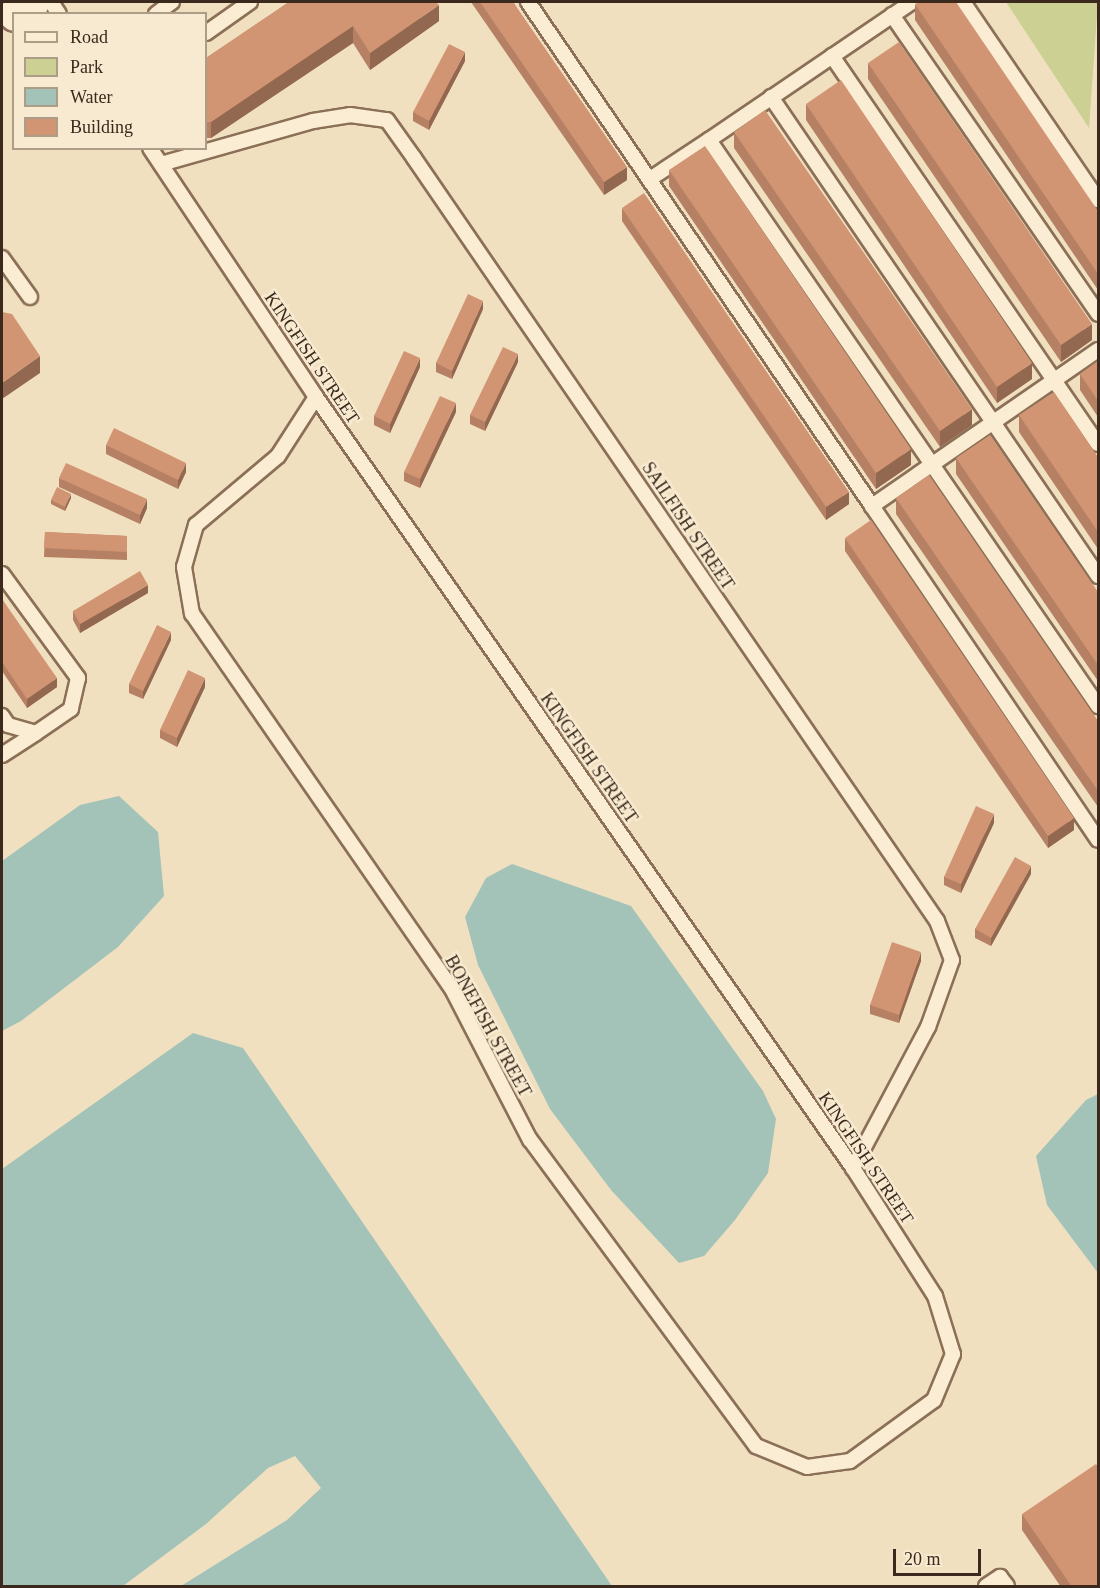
<!DOCTYPE html>
<style>
body{margin:0}
#map{position:relative;width:1100px;height:1588px;overflow:hidden;background:#f1e0c0;font-family:"Times New Roman",serif}
div>[style]{position:absolute}
[style*='--x']{left:calc(var(--x)*1px);top:calc(var(--y)*1px);width:calc(var(--w)*1px);rotate:calc(var(--a)*1deg)}
.green>*{inset:0;background:#ccd093}
.water>*{inset:0;background:#a3c3b8}
.roads{filter:drop-shadow(2px 0 #8b7057) drop-shadow(-2px 0 #8b7057) drop-shadow(0 2px #8b7057) drop-shadow(0 -2px #8b7057)}
.lane>*{height:14px;margin:-7px;padding:0 7px;transform-origin:7px;border-radius:7px;background:#fbedd4}
.secondary>*{height:33px;margin:-16.5px;padding:0 16.5px;transform-origin:16.5px;border-radius:16.5px;background:#fbedd4}
.wall>*{inset:0;background:#b58063}
.shaded-wall>*{inset:0;background:#936850}
.building>*{inset:0;background:#d29573}
span{translate:-50% -50%;white-space:nowrap;text-align:center;line-height:1.15;-webkit-text-stroke:5px #f8ead0;paint-order:stroke}
.street-label{font-size:18px;color:#3a291c}
.frame{position:absolute;inset:0;border:3px solid #3a291c;pointer-events:none}
.legend{position:absolute;left:12px;top:12px;width:195px;height:138px;box-sizing:border-box;background:#f8ead0;border:2px solid #ac9d88;margin:0;padding:8px 10px;list-style:none;font-size:18px;color:#3a291c}
.legend li{display:flex;align-items:center;gap:12px;height:30px}
.legend b{width:30px;border:2px solid #ac9d88}
.scale{position:absolute;left:893px;top:1549px;width:88px;height:27px;box-sizing:border-box;border:3px solid #3a291c;border-top:0;padding-left:8px;font-size:18px;line-height:21px;white-space:nowrap;color:#3a291c;-webkit-text-stroke:4px #f8ead0;paint-order:stroke}
</style>
<div id="map">
<div class="green">
<i style="clip-path:polygon(1006px 2px,1098px 2px,1089px 128px)"></i>
</div>
<div class="water">
<i style="clip-path:polygon(119px 796px,158px 832px,164px 896px,118px 947px,21px 1021px,2px 1031px,2px 861px,80px 805px)"></i>
<i style="clip-path:polygon(512px 864px,631px 906px,763px 1091px,776px 1119px,768px 1173px,735px 1220px,704px 1256px,679px 1263px,611px 1190px,550px 1109px,478px 965px,465px 917px,486px 878px)"></i>
<i style="clip-path:polygon(193px 1033px,243px 1048px,612px 1586px,181px 1586px,287px 1520px,321px 1488px,295px 1456px,268px 1468px,206px 1524px,123px 1586px,2px 1586px,2px 1169px)"></i>
<i style="clip-path:polygon(1098px 1094px,1098px 1273px,1047px 1205px,1036px 1156px,1086px 1100px)"></i>
</div>
<div class="roads">
<div class="lane">
<i style="--x:51;--y:2;--w:14;--a:56"></i>
<i style="--x:528;--y:2;--w:610;--a:55.68"></i>
<i style="--x:963;--y:2;--w:240;--a:55.7"></i>
<i style="--x:156;--y:14;--w:20;--a:-37"></i>
<i style="--x:892;--y:15;--w:363;--a:55.4"></i>
<i style="--x:206;--y:33;--w:54;--a:-35.2"></i>
<i style="--x:832;--y:56;--w:470;--a:55.6"></i>
<i style="--x:771;--y:97;--w:580;--a:55.68"></i>
<i style="--x:709;--y:140;--w:245;--a:-34.2"></i>
<i style="--x:150;--y:148;--w:299;--a:56.3"></i>
<i style="--x:316;--y:397;--w:940;--a:55.14"></i>
<i style="--x:853;--y:1168;--w:152;--a:57.4"></i>
<i style="--x:935;--y:1296;--w:61;--a:72.8"></i>
<i style="--x:953;--y:1354;--w:50;--a:112.4"></i>
<i style="--x:934;--y:1400;--w:104;--a:144"></i>
<i style="--x:850;--y:1461;--w:43;--a:172.1"></i>
<i style="--x:807;--y:1467;--w:55;--a:-157.6"></i>
<i style="--x:756;--y:1446;--w:380;--a:-126.4"></i>
<i style="--x:530;--y:1140;--w:170;--a:-117.3"></i>
<i style="--x:452;--y:989;--w:456;--a:-124.7"></i>
<i style="--x:192;--y:614;--w:48;--a:-99.7"></i>
<i style="--x:184;--y:567;--w:44;--a:-74.1"></i>
<i style="--x:196;--y:525;--w:107;--a:-40.1"></i>
<i style="--x:278;--y:456;--w:70;--a:-57.2"></i>
<i style="--x:161;--y:164;--w:158;--a:-15.8"></i>
<i style="--x:313;--y:121;--w:37;--a:-9"></i>
<i style="--x:350;--y:115;--w:37;--a:8"></i>
<i style="--x:387;--y:120;--w:47;--a:54.6"></i>
<i style="--x:414;--y:158;--w:925;--a:55.57"></i>
<i style="--x:937;--y:921;--w:42;--a:69"></i>
<i style="--x:952;--y:960;--w:71;--a:109.7"></i>
<i style="--x:928;--y:1027;--w:160;--a:118"></i>
<i style="--x:650;--y:179;--w:71;--a:-33.5"></i>
<i style="--x:709;--y:140;--w:687;--a:55.5"></i>
<i style="--x:2;--y:258;--w:48;--a:54.3"></i>
<i style="--x:1098;--y:350;--w:275;--a:145.4"></i>
<i style="--x:872;--y:506;--w:403;--a:55.9"></i>
<i style="--x:2;--y:574;--w:129;--a:53.8"></i>
<i style="--x:78;--y:678;--w:32;--a:103"></i>
<i style="--x:71;--y:709;--w:42;--a:145.6"></i>
<i style="--x:36;--y:733;--w:29;--a:-164"></i>
<i style="--x:8;--y:725;--w:11;--a:-124"></i>
<i style="--x:2;--y:755;--w:40;--a:-32.9"></i>
<i style="--x:986;--y:1586;--w:17;--a:-33"></i>
<i style="--x:1000;--y:1577;--w:11;--a:52"></i>
</div>
<div class="secondary">
<i style="--x:15;--y:14;--w:21;--a:-35"></i>
</div>
</div>
<div class="wall">
<i style="clip-path:polygon(289px 2px,439px 21px,370px 70px,353px 43px,211px 138px,206px 138px,206px 58px)"></i>
<i style="clip-path:polygon(471px 2px,513px 2px,627px 180px,604px 195px)"></i>
<i style="clip-path:polygon(915px 4px,1098px 211px,1098px 290px,915px 20px)"></i>
<i style="clip-path:polygon(465px 61px,429px 130px,413px 121px,413px 112px)"></i>
<i style="clip-path:polygon(868px 63px,1092px 340px,1061px 362px,868px 79px)"></i>
<i style="clip-path:polygon(806px 104px,1032px 379px,997px 403px,806px 120px)"></i>
<i style="clip-path:polygon(734px 132px,972px 425px,940px 447px,734px 148px)"></i>
<i style="clip-path:polygon(669px 170px,911px 465px,876px 489px,669px 186px)"></i>
<i style="clip-path:polygon(622px 208px,849px 504px,826px 520px,622px 221px)"></i>
<i style="clip-path:polygon(483px 309px,452px 379px,436px 372px,436px 363px)"></i>
<i style="clip-path:polygon(1098px 361px,1098px 417px,1080px 390px,1080px 374px)"></i>
<i style="clip-path:polygon(518px 362px,485px 431px,470px 424px,470px 415px)"></i>
<i style="clip-path:polygon(420px 367px,390px 433px,374px 425px,374px 416px)"></i>
<i style="clip-path:polygon(456px 412px,420px 488px,404px 481px,404px 472px)"></i>
<i style="clip-path:polygon(1019px 415px,1098px 457px,1098px 549px,1019px 432px)"></i>
<i style="clip-path:polygon(106px 445px,186px 472px,178px 489px,106px 454px)"></i>
<i style="clip-path:polygon(956px 458px,1098px 592px,1098px 681px,956px 474px)"></i>
<i style="clip-path:polygon(59px 478px,147px 508px,140px 524px,59px 487px)"></i>
<i style="clip-path:polygon(71px 498px,65px 511px,51px 504px,51px 500px)"></i>
<i style="clip-path:polygon(896px 498px,1098px 721px,1098px 807px,896px 514px)"></i>
<i style="clip-path:polygon(45px 532px,127px 536px,127px 560px,44px 557px)"></i>
<i style="clip-path:polygon(845px 538px,1074px 830px,1048px 848px,845px 551px)"></i>
<i style="clip-path:polygon(148px 593px,80px 633px,73px 620px,73px 611px)"></i>
<i style="clip-path:polygon(2px 599px,57px 687px,27px 708px,2px 671px)"></i>
<i style="clip-path:polygon(171px 640px,143px 699px,129px 693px,129px 684px)"></i>
<i style="clip-path:polygon(205px 687px,177px 747px,160px 738px,160px 730px)"></i>
<i style="clip-path:polygon(994px 823px,961px 893px,944px 885px,944px 877px)"></i>
<i style="clip-path:polygon(1031px 874px,991px 946px,975px 938px,975px 929px)"></i>
<i style="clip-path:polygon(921px 961px,899px 1023px,870px 1014px,870px 1005px)"></i>
<i style="clip-path:polygon(1022px 1514px,1098px 1587px,1061px 1587px,1022px 1530px)"></i>
</div>
<div class="shaded-wall">
<i style="clip-path:polygon(439px 5px,439px 21px,370px 70px,370px 53px)"></i>
<i style="clip-path:polygon(353px 26px,353px 43px,211px 138px,211px 122px)"></i>
<i style="clip-path:polygon(465px 52px,465px 61px,429px 130px,429px 121px)"></i>
<i style="clip-path:polygon(627px 167px,627px 180px,604px 195px,604px 182px)"></i>
<i style="clip-path:polygon(483px 301px,483px 309px,452px 379px,452px 371px)"></i>
<i style="clip-path:polygon(1092px 324px,1092px 340px,1061px 362px,1061px 345px)"></i>
<i style="clip-path:polygon(518px 354px,518px 362px,485px 431px,485px 422px)"></i>
<i style="clip-path:polygon(40px 356px,40px 373px,2px 399px,2px 383px)"></i>
<i style="clip-path:polygon(420px 358px,420px 367px,390px 433px,390px 424px)"></i>
<i style="clip-path:polygon(1032px 363px,1032px 379px,997px 403px,997px 387px)"></i>
<i style="clip-path:polygon(456px 403px,456px 412px,420px 488px,420px 479px)"></i>
<i style="clip-path:polygon(972px 409px,972px 425px,940px 447px,940px 431px)"></i>
<i style="clip-path:polygon(911px 449px,911px 465px,876px 489px,876px 473px)"></i>
<i style="clip-path:polygon(186px 463px,186px 472px,178px 489px,178px 480px)"></i>
<i style="clip-path:polygon(849px 492px,849px 504px,826px 520px,826px 507px)"></i>
<i style="clip-path:polygon(71px 494px,71px 498px,65px 511px,65px 507px)"></i>
<i style="clip-path:polygon(147px 499px,147px 508px,140px 524px,140px 515px)"></i>
<i style="clip-path:polygon(148px 585px,148px 593px,80px 633px,80px 624px)"></i>
<i style="clip-path:polygon(171px 632px,171px 640px,143px 699px,143px 691px)"></i>
<i style="clip-path:polygon(57px 678px,57px 687px,27px 708px,27px 699px)"></i>
<i style="clip-path:polygon(205px 678px,205px 687px,177px 747px,177px 738px)"></i>
<i style="clip-path:polygon(994px 814px,994px 823px,961px 893px,961px 884px)"></i>
<i style="clip-path:polygon(1074px 818px,1074px 830px,1048px 848px,1048px 836px)"></i>
<i style="clip-path:polygon(1031px 866px,1031px 874px,991px 946px,991px 938px)"></i>
<i style="clip-path:polygon(921px 952px,921px 961px,899px 1023px,899px 1015px)"></i>
</div>
<div class="building">
<i style="clip-path:polygon(289px 2px,436px 2px,439px 5px,370px 53px,353px 26px,211px 122px,206px 122px,206px 58px)"></i>
<i style="clip-path:polygon(480px 2px,513px 2px,627px 167px,604px 182px)"></i>
<i style="clip-path:polygon(919px 2px,956px 2px,1098px 211px,1098px 274px,915px 4px)"></i>
<i style="clip-path:polygon(899px 42px,1092px 324px,1061px 345px,868px 63px)"></i>
<i style="clip-path:polygon(449px 44px,465px 52px,429px 121px,413px 112px)"></i>
<i style="clip-path:polygon(841px 80px,1032px 363px,997px 387px,806px 104px)"></i>
<i style="clip-path:polygon(765px 110px,972px 409px,940px 431px,734px 132px)"></i>
<i style="clip-path:polygon(705px 146px,911px 449px,876px 473px,669px 170px)"></i>
<i style="clip-path:polygon(644px 193px,849px 492px,826px 507px,622px 208px)"></i>
<i style="clip-path:polygon(468px 294px,483px 301px,452px 371px,436px 363px)"></i>
<i style="clip-path:polygon(2px 312px,12px 314px,40px 356px,2px 383px)"></i>
<i style="clip-path:polygon(503px 347px,518px 354px,485px 422px,470px 415px)"></i>
<i style="clip-path:polygon(404px 351px,420px 358px,390px 424px,374px 416px)"></i>
<i style="clip-path:polygon(1098px 361px,1098px 401px,1080px 374px)"></i>
<i style="clip-path:polygon(1054px 392px,1098px 457px,1098px 532px,1019px 415px)"></i>
<i style="clip-path:polygon(440px 396px,456px 403px,420px 479px,404px 472px)"></i>
<i style="clip-path:polygon(114px 428px,186px 463px,178px 480px,106px 445px)"></i>
<i style="clip-path:polygon(990px 435px,1098px 592px,1098px 665px,956px 458px)"></i>
<i style="clip-path:polygon(66px 463px,147px 499px,140px 515px,59px 478px)"></i>
<i style="clip-path:polygon(929px 475px,1098px 721px,1098px 791px,896px 498px)"></i>
<i style="clip-path:polygon(57px 487px,71px 494px,65px 507px,51px 500px)"></i>
<i style="clip-path:polygon(871px 520px,1074px 818px,1048px 836px,845px 538px)"></i>
<i style="clip-path:polygon(45px 532px,127px 536px,127px 552px,44px 548px)"></i>
<i style="clip-path:polygon(140px 571px,148px 585px,80px 624px,73px 611px)"></i>
<i style="clip-path:polygon(2px 599px,57px 678px,27px 699px,2px 662px)"></i>
<i style="clip-path:polygon(157px 625px,171px 632px,143px 691px,129px 684px)"></i>
<i style="clip-path:polygon(188px 670px,205px 678px,177px 738px,160px 730px)"></i>
<i style="clip-path:polygon(976px 806px,994px 814px,961px 884px,944px 877px)"></i>
<i style="clip-path:polygon(1015px 857px,1031px 866px,991px 938px,975px 929px)"></i>
<i style="clip-path:polygon(892px 942px,921px 952px,899px 1015px,870px 1005px)"></i>
<i style="clip-path:polygon(1096px 1464px,1098px 1467px,1098px 1587px,1072px 1587px,1022px 1514px)"></i>
</div>
<div class="street-label">
<span style="left:312px;top:358px;rotate:56deg">KINGFISH STREET</span>
<span style="left:688px;top:526px;rotate:56deg">SAILFISH STREET</span>
<span style="left:589px;top:758px;rotate:55deg">KINGFISH STREET</span>
<span style="left:488px;top:1026px;rotate:61deg">BONEFISH STREET</span>
<span style="left:866px;top:1158px;rotate:56deg">KINGFISH STREET</span>
</div>
<div class="frame"></div>
<ul class="legend">
<li><b style="height:8px;background:#fbedd4"></b>Road</li>
<li><b style="height:16px;background:#ccd093"></b>Park</li>
<li><b style="height:16px;background:#a3c3b8"></b>Water</li>
<li><b style="height:16px;background:#d29573"></b>Building</li>
</ul>
<div class="scale">20 m</div>
</div>
